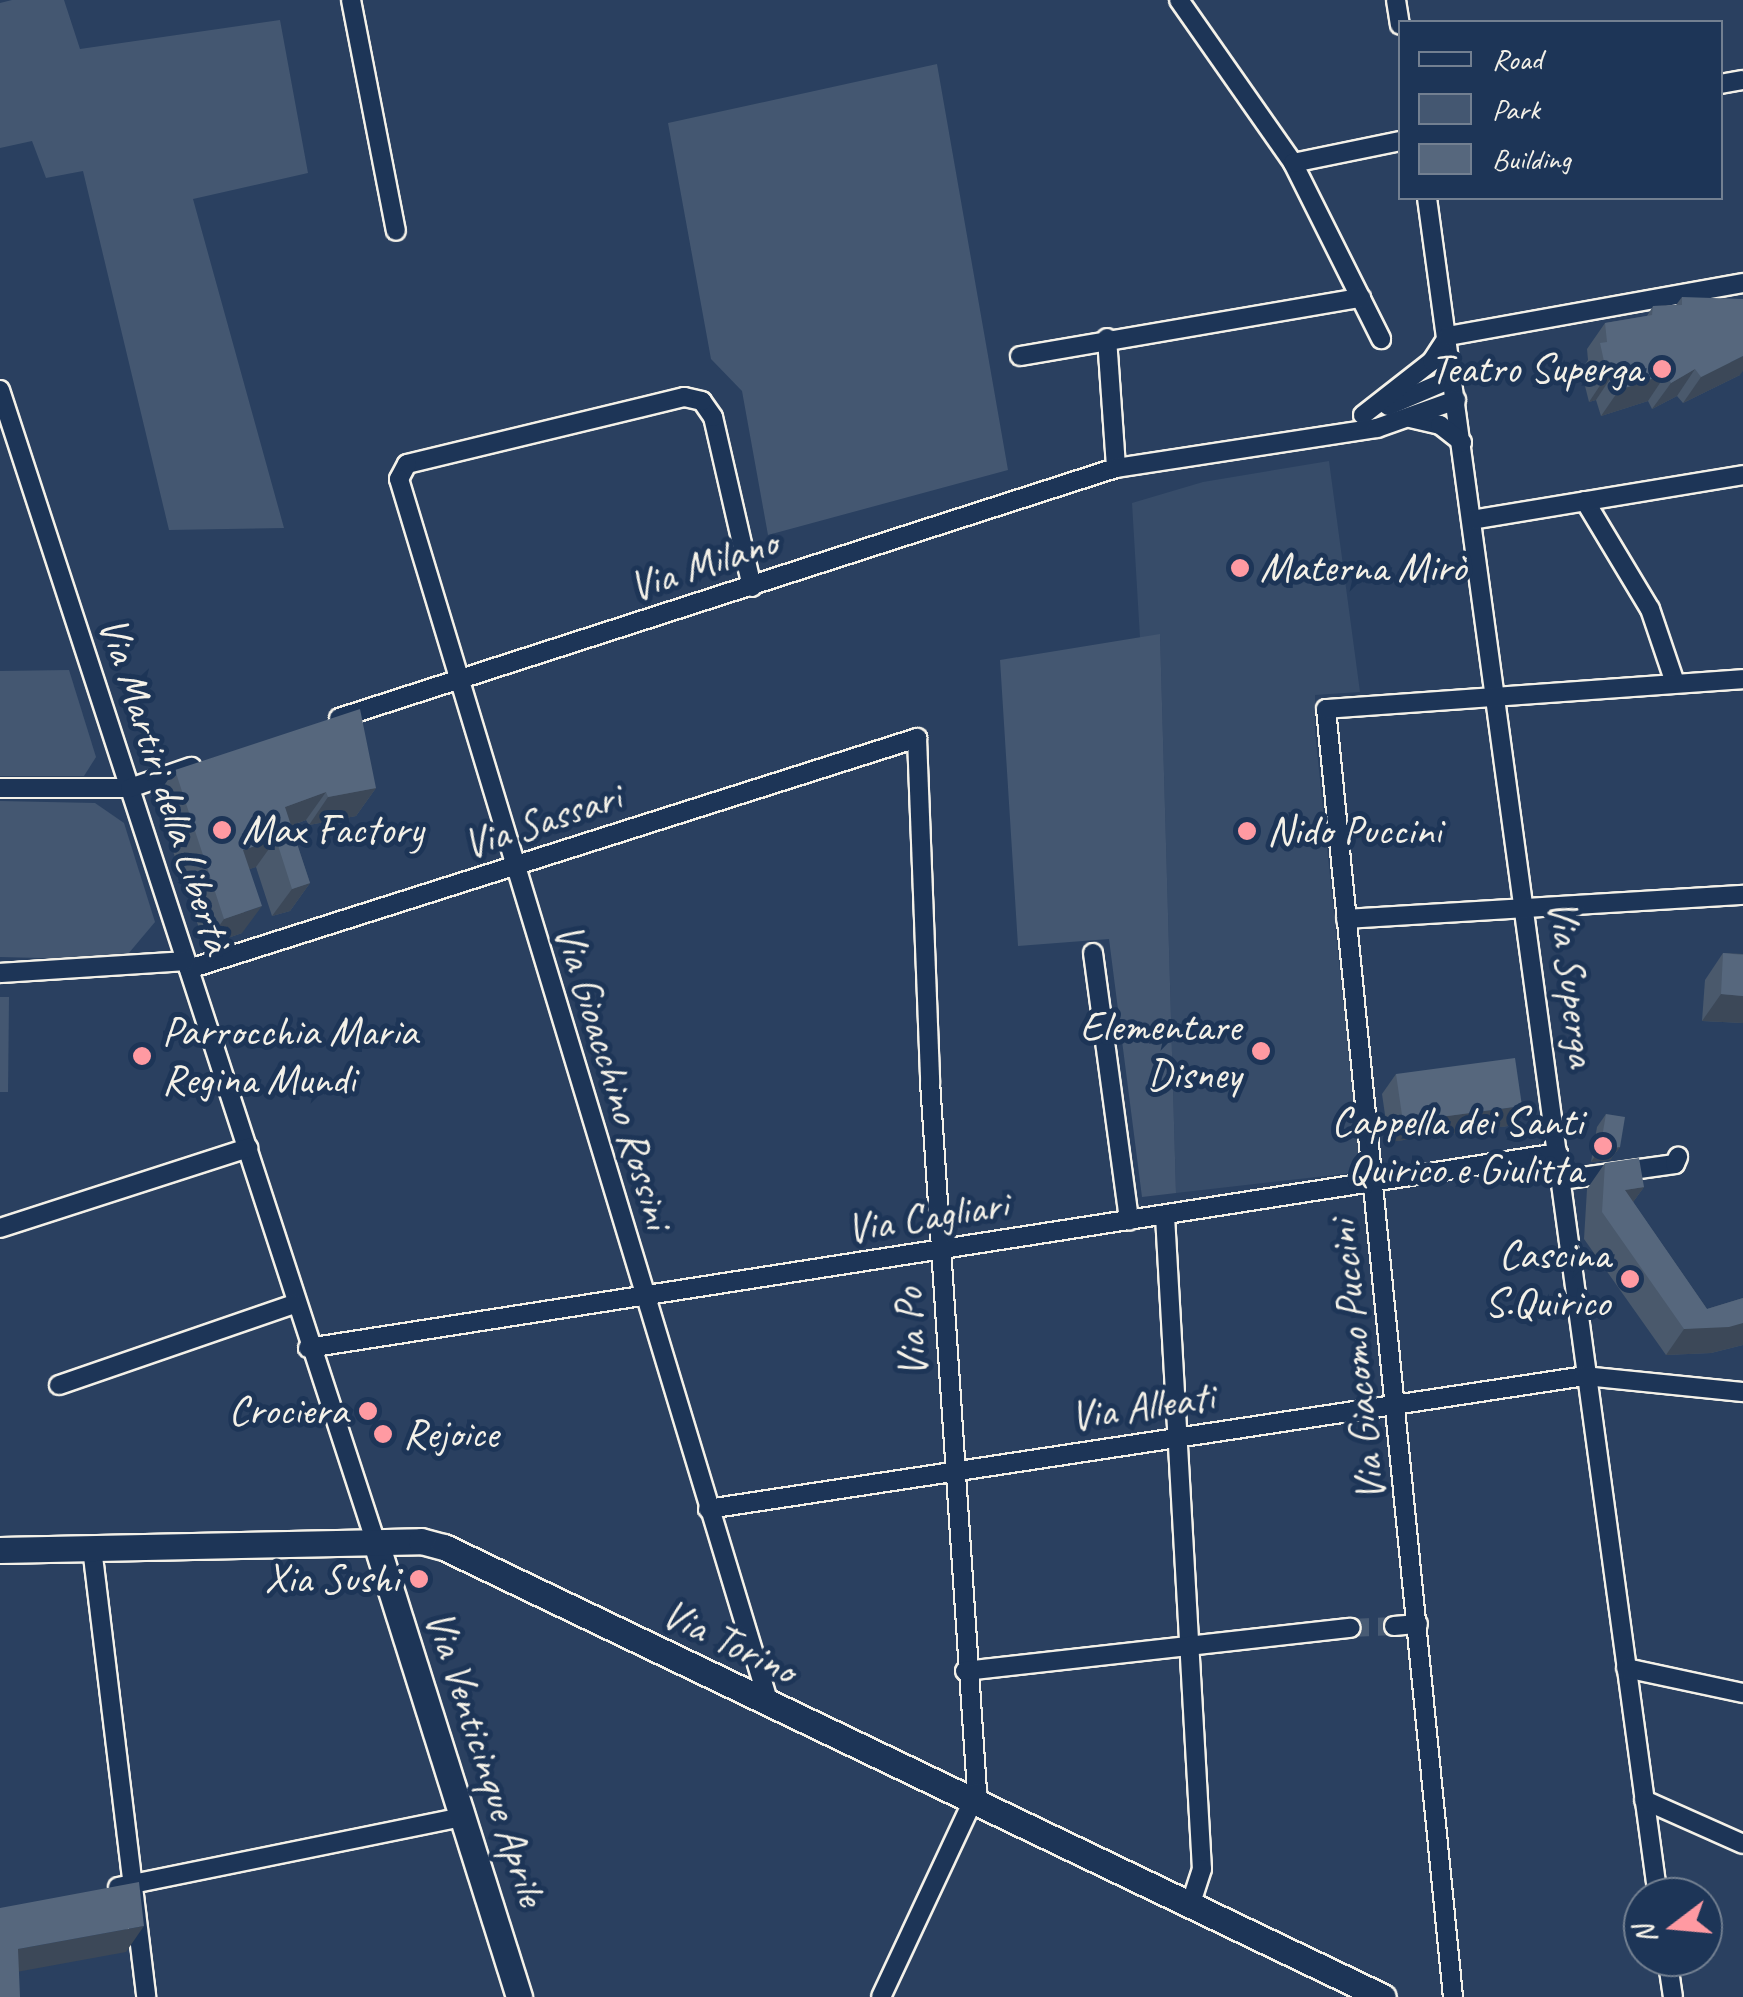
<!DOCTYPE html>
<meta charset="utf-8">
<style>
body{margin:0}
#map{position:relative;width:1743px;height:1997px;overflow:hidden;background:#2a4060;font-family:Caveat,sans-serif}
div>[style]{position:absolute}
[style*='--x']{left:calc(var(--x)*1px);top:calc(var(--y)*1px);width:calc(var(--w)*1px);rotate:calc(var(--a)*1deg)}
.built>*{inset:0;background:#374c69}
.green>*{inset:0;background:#445771}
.street-tunnel>*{height:18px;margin-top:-9px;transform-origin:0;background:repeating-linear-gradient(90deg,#485b74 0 18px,transparent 0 27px)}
.roads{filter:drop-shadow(2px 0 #f4f1e8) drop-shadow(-2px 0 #f4f1e8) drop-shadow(0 2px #f4f1e8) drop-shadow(0 -2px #f4f1e8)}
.street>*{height:18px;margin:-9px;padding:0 9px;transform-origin:9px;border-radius:9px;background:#1d3557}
.secondary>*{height:25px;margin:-12.5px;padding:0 12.5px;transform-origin:12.5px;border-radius:12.5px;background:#1d3557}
.wall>*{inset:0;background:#4a596c}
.shaded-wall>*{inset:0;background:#3c4858}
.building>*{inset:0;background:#56677d}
.dots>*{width:28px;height:28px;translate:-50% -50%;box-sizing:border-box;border:5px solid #1d3557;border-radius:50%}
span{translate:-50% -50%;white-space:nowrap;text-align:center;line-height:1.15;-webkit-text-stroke:10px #1d3557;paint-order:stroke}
.poi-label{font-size:42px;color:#f4f1e8}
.right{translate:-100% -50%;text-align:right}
.left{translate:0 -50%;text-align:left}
.street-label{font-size:42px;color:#f4f1e8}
.legend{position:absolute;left:1398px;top:20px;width:325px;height:180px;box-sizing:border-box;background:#1d3557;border:2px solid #738091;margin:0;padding:12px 18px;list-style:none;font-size:30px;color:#f4f1e8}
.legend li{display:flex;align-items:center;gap:20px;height:50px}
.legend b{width:50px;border:2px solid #738091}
.north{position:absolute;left:1623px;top:1877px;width:100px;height:100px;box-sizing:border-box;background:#1d3557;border:2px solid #738091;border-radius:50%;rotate:254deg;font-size:28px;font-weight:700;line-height:40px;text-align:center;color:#f4f1e8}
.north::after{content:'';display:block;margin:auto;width:35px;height:45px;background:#ff9aa2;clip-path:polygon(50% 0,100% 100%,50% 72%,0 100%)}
</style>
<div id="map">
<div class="built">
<i style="clip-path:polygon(1329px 461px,1360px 692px,1315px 695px,1315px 732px,1361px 1172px,1176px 1193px,1160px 635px,1140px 638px,1132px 503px,1203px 482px)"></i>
</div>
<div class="green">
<i style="clip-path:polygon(12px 0,64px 0,80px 49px,280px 20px,308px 173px,193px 199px,284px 528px,169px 530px,83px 171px,46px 178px,32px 141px,0 148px,0 3px)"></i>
<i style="clip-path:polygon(937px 64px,1008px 470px,768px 535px,742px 391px,711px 359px,668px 123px)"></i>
<i style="clip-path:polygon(1160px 634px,1176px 1193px,1142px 1197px,1109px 939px,1018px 946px,1000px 660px)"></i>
<i style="clip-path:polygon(69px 670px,96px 757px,84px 776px,0 776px,0 671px)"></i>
<i style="clip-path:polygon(0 801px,95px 803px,124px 823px,155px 922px,123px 960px,0 957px)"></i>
<i style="clip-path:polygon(0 997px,9px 997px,8px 1092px,0 1092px)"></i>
</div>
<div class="street-tunnel">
<i style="--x:1351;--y:1628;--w:43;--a:-2.7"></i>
</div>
<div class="roads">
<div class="street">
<i style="--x:351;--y:0;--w:235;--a:79"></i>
<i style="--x:1179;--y:0;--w:199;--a:55"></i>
<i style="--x:1293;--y:163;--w:197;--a:63.4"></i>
<i style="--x:1396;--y:0;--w:25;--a:81"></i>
<i style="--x:1720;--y:84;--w:23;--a:-10"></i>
<i style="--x:1293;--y:163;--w:109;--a:-11.6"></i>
<i style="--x:1427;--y:198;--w:1715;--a:82.26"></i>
<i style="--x:1107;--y:338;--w:130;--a:86"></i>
<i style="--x:1020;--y:356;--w:346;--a:-9.7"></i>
<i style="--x:0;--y:390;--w:1213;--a:71.94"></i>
<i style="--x:1388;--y:406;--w:71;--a:-23.3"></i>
<i style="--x:1363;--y:415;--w:88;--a:-38"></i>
<i style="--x:1432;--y:361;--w:30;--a:-57"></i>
<i style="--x:1448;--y:336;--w:300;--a:-10.2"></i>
<i style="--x:1410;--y:418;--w:31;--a:13"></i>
<i style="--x:1440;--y:425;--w:28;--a:38"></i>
<i style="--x:1585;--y:501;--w:126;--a:59"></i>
<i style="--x:1650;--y:609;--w:78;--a:71.3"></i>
<i style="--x:1472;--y:520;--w:275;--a:-9.4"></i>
<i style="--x:752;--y:587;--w:174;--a:-102.9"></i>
<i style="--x:713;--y:417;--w:19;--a:-125"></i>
<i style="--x:702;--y:401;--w:18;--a:-167"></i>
<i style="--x:684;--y:397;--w:285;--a:166.4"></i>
<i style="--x:407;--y:464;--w:17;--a:118"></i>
<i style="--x:399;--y:479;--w:1283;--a:73.19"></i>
<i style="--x:339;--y:718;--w:816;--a:-17.84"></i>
<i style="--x:1116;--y:468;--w:264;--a:-8.7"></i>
<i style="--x:1377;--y:428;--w:84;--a:-19.5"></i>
<i style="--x:0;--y:788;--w:130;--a:0"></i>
<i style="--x:130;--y:788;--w:65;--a:-19"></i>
<i style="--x:1346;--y:919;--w:398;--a:-3.5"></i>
<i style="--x:1093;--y:953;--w:270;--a:82.3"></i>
<i style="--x:189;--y:969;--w:764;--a:-17.6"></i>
<i style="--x:917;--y:738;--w:344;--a:87.8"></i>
<i style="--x:930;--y:1082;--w:712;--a:86.21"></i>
<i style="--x:977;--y:1792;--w:226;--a:115.1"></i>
<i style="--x:0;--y:973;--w:186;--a:-3.7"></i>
<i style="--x:1561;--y:1180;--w:115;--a:-8"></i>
<i style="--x:1675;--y:1164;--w:8;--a:-67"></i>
<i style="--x:1165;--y:1216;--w:654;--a:86.76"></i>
<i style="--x:1202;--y:1869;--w:38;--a:108"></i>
<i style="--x:0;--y:1228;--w:261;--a:-17.9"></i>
<i style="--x:308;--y:1348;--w:1265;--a:-8.87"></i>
<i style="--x:59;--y:1385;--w:249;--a:-19"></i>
<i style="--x:708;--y:1509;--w:887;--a:-8.62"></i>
<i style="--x:1585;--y:1376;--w:159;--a:5.8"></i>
<i style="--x:92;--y:1548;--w:452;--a:83.1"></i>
<i style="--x:1394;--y:1626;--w:24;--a:-5"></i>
<i style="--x:1626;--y:1668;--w:120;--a:12.1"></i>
<i style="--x:965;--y:1671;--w:388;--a:-6.4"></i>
<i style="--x:1644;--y:1800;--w:108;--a:24"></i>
<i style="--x:118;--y:1887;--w:351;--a:-11.5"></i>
<i style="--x:1667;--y:1957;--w:40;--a:81.5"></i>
<i style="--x:1453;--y:1997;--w:1294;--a:-95.63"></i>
<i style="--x:1326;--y:709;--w:418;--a:-4.1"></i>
</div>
<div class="secondary">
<i style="--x:376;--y:1543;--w:476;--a:72.5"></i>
<i style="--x:0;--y:1550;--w:421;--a:-1.2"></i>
<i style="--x:421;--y:1541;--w:24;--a:15"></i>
<i style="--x:444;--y:1547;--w:1041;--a:25.61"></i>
</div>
</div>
<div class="wall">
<i style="clip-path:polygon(1682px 297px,1740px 375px,1683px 403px,1677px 396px,1652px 409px,1648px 401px,1601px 416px,1596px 400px,1589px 402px,1581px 370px,1588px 360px,1587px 349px,1605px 323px,1647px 316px,1653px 306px,1676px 305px)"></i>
<i style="clip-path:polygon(175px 770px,376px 788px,356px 816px,309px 825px,306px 820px,291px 826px,310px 883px,290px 911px,272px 916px,256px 867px,249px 869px,242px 933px,205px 946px,155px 798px)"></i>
<i style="clip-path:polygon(1723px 953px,1743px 954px,1743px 1023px,1702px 1021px,1705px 980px)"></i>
<i style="clip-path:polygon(1396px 1074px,1508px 1126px,1389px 1142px,1382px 1094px)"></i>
<i style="clip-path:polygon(1606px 1114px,1620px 1147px,1610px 1160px,1591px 1162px,1597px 1127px)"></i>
<i style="clip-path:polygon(1605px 1163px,1644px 1187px,1633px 1202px,1707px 1309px,1743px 1298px,1743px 1345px,1711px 1353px,1666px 1355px,1584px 1239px,1587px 1189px)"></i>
</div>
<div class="shaded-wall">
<i style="clip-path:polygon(1743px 356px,1743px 371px,1740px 375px,1683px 403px,1701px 377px)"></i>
<i style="clip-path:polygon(1695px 369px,1677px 396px,1652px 409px,1671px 383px)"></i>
<i style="clip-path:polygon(1614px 373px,1596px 400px,1589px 402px,1607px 375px)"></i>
<i style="clip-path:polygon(1666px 374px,1648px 401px,1601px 416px,1619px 390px)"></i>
<i style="clip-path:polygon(376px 788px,356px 816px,309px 825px,328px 797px)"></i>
<i style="clip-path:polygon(326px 792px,306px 820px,265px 835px,285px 807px)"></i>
<i style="clip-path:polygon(276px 839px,256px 867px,224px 878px,243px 850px)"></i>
<i style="clip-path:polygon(310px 883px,290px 911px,272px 916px,292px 889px)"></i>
<i style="clip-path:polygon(262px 906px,242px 933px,205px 946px,224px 919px)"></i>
<i style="clip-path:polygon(1721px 994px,1743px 996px,1743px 1023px,1702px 1021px)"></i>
<i style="clip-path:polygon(1522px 1106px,1508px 1126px,1389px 1142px,1403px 1122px)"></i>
<i style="clip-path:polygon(1620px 1147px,1610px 1160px,1591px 1162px,1600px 1149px)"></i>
<i style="clip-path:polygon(1644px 1187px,1625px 1213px,1625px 1190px)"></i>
<i style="clip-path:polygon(1743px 1323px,1743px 1345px,1711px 1353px,1666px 1355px,1684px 1329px)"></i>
<i style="clip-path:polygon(144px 1926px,126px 1952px,0 1975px,18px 1949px)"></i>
</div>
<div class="building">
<i style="clip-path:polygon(1682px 297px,1743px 299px,1743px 356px,1701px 377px,1695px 369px,1671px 383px,1666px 374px,1619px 390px,1614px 373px,1607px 375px,1600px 343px,1607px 342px,1605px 323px,1652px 315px,1653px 306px,1682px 305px)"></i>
<i style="clip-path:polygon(360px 709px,376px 788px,328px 797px,326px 792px,285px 807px,310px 883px,292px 889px,276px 839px,243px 850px,262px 906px,224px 919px,175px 770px)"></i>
<i style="clip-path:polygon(1723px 953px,1743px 955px,1743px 996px,1721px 994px)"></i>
<i style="clip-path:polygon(1515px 1058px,1522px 1106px,1403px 1122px,1396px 1074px)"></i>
<i style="clip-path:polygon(1606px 1114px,1625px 1117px,1620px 1147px,1600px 1149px)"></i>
<i style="clip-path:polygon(1639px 1158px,1644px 1187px,1625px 1190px,1707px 1309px,1743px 1298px,1743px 1323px,1729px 1327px,1684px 1329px,1602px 1212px,1605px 1163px)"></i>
<i style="clip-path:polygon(139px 1882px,144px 1926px,18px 1949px,20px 1997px,0 1997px,0 1908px)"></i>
</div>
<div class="dots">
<i style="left:1662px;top:369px;background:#ff9aa2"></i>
<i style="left:1240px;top:568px;background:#ff9aa2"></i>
<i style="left:222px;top:830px;background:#ff9aa2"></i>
<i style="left:1247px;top:831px;background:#ff9aa2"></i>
<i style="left:1261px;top:1051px;background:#ff9aa2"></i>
<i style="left:142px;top:1056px;background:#ff9aa2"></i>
<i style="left:1603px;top:1146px;background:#ff9aa2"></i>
<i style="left:1630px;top:1279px;background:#ff9aa2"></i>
<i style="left:368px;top:1411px;background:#ff9aa2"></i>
<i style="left:383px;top:1434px;background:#ff9aa2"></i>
<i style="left:419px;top:1579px;background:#ff9aa2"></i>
</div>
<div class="poi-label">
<span class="right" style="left:1642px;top:369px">Teatro Superga</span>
<span class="left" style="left:1260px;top:568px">Materna Mirò</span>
<span class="left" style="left:242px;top:830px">Max Factory</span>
<span class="left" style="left:1267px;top:831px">Nido Puccini</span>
<span class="right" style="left:1241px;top:1051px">Elementare<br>Disney</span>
<span class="left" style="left:162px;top:1056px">Parrocchia Maria<br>Regina Mundi</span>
<span class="right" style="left:1583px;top:1146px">Cappella dei Santi<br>Quirico e Giulitta</span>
<span class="right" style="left:1610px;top:1279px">Cascina<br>S.Quirico</span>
<span class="right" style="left:348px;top:1411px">Crociera</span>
<span class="left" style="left:403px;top:1434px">Rejoice</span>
<span class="right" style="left:399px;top:1579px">Xia Sushi</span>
</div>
<div class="street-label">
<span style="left:703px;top:565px;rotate:-18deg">Via Milano</span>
<span style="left:165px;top:785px;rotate:72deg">Via Martiri della Libertà</span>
<span style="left:542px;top:821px;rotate:-18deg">Via Sassari</span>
<span style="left:1572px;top:983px;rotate:83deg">Via Superga</span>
<span style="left:613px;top:1076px;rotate:73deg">Via Gioacchino Rossini</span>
<span style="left:927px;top:1217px;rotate:-9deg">Via Cagliari</span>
<span style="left:911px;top:1333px;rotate:-93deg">Via Po</span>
<span style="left:1357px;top:1361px;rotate:-96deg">Via Giacomo Puccini</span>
<span style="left:1142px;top:1407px;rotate:-8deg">Via Alleati</span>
<span style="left:729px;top:1642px;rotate:26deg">Via Torino</span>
<span style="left:485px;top:1758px;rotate:72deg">Via Venticinque Aprile</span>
</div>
<ul class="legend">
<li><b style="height:12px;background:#1d3557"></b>Road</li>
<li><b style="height:28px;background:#445771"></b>Park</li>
<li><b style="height:28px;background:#56677d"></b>Building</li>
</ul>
<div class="north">N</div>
</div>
